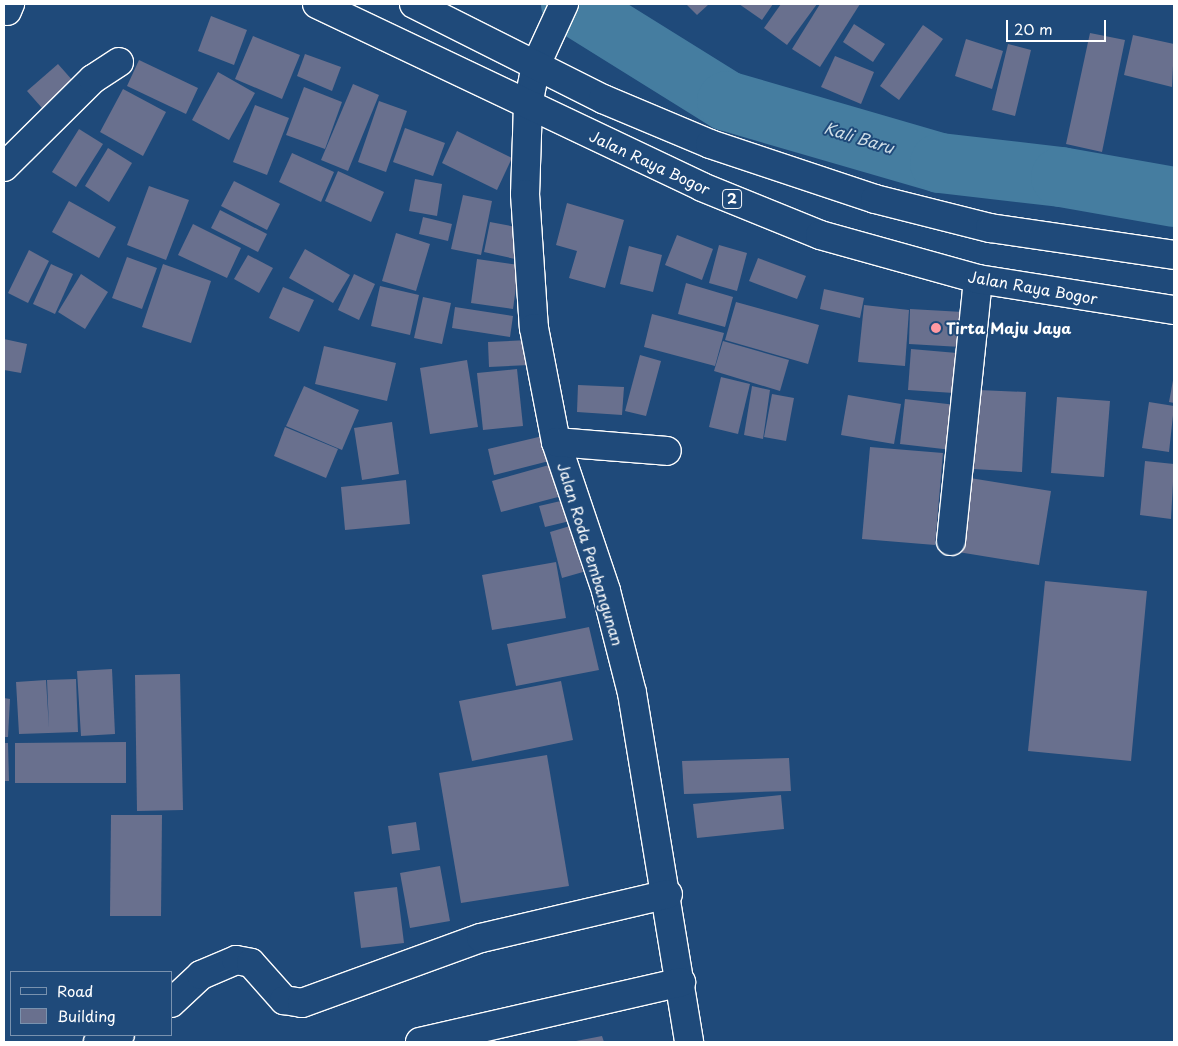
<!DOCTYPE html>
<style>
body{margin:0}
#map{position:relative;width:1178px;height:1046px;overflow:hidden;background:#1f4a7a;font-family:"Playpen Sans",sans-serif}
div>[style]{position:absolute}
[style*='--x']{left:calc(var(--x)*1px);top:calc(var(--y)*1px);width:calc(var(--w)*1px);rotate:calc(var(--a)*1deg)}
.river>*{height:60px;margin:-30px;padding:0 30px;transform-origin:30px;border-radius:30px;background:#457da0}
.building>*{inset:0;background:#69708e}
.roads{filter:drop-shadow(1px 0 #fff) drop-shadow(-1px 0 #fff) drop-shadow(0 1px #fff) drop-shadow(0 -1px #fff)}
.minor>*{height:28px;margin:-14px;padding:0 14px;transform-origin:14px;border-radius:14px;background:#1f4a7a}
.highway>*{height:28px;margin:-14px;padding:0 14px;transform-origin:14px;border-radius:14px;background:#1f4a7a}
.dots>*{width:14px;height:14px;translate:-50% -50%;box-sizing:border-box;border:2px solid #1f4a7a;border-radius:50%}
span{translate:-50% -50%;white-space:nowrap;text-align:center;line-height:1.15;-webkit-text-stroke:4px #1f4a7a;paint-order:stroke}
.shield-label span{padding:1px 4px;background:#1f4a7a;border:1px solid;border-radius:4px;-webkit-text-stroke-width:0}
.shield-label{font-size:14px;color:#fff;font-weight:700}
.street-label{font-size:15px;color:#fff}
.poi-label{font-size:15px;color:#fff;font-weight:700}
.left{translate:0 -50%;text-align:left}
.water-label{font-size:16px;color:#d0dee7;font-style:italic}
.frame{position:absolute;inset:0;border:5px solid #fff;pointer-events:none}
.legend{position:absolute;left:10px;top:971px;width:162px;height:65px;box-sizing:border-box;background:#1f4a7a;border:1px solid #7992af;margin:0;padding:6px 9px;list-style:none;font-size:15px;color:#fff}
.legend li{display:flex;align-items:center;gap:10px;height:25px}
.legend b{width:25px;border:1px solid #7992af}
.scale{position:absolute;left:1006px;top:20px;width:100px;height:22px;box-sizing:border-box;border:2px solid #fff;border-top:0;padding-left:6px;font-size:15px;line-height:18px;white-space:nowrap;color:#fff;-webkit-text-stroke:4px #1f4a7a;paint-order:stroke}
</style>
<div id="map">
<div class="river">
<i style="--x:571;--y:4;--w:184;--a:31.9"></i>
<i style="--x:727;--y:101;--w:222;--a:16.2"></i>
<i style="--x:940;--y:163;--w:122;--a:6.6"></i>
<i style="--x:1061;--y:177;--w:115;--a:10"></i>
</div>
<div class="building">
<i style="clip-path:polygon(686px 4px,709px 4px,697px 15px)"></i>
<i style="clip-path:polygon(739px 4px,773px 4px,762px 20px)"></i>
<i style="clip-path:polygon(781px 4px,817px 4px,787px 45px,764px 28px)"></i>
<i style="clip-path:polygon(820px 4px,860px 4px,820px 67px,792px 49px)"></i>
<i style="clip-path:polygon(211px 16px,247px 30px,234px 65px,198px 51px)"></i>
<i style="clip-path:polygon(854px 24px,885px 44px,873px 62px,843px 42px)"></i>
<i style="clip-path:polygon(923px 25px,943px 39px,899px 100px,880px 86px)"></i>
<i style="clip-path:polygon(1090px 33px,1125px 40px,1102px 152px,1066px 144px)"></i>
<i style="clip-path:polygon(1133px 35px,1174px 44px,1172px 87px,1124px 75px)"></i>
<i style="clip-path:polygon(253px 36px,300px 55px,282px 99px,235px 79px)"></i>
<i style="clip-path:polygon(966px 39px,1003px 51px,992px 89px,955px 76px)"></i>
<i style="clip-path:polygon(1008px 44px,1031px 50px,1015px 116px,992px 110px)"></i>
<i style="clip-path:polygon(305px 54px,341px 67px,332px 91px,297px 76px)"></i>
<i style="clip-path:polygon(835px 56px,874px 72px,861px 104px,821px 87px)"></i>
<i style="clip-path:polygon(139px 60px,198px 88px,186px 114px,127px 86px)"></i>
<i style="clip-path:polygon(58px 64px,73px 81px,42px 108px,27px 91px)"></i>
<i style="clip-path:polygon(218px 72px,255px 93px,229px 140px,192px 120px)"></i>
<i style="clip-path:polygon(353px 84px,379px 95px,348px 171px,321px 160px)"></i>
<i style="clip-path:polygon(304px 87px,342px 102px,325px 149px,286px 135px)"></i>
<i style="clip-path:polygon(123px 89px,166px 112px,143px 156px,100px 132px)"></i>
<i style="clip-path:polygon(379px 101px,407px 111px,386px 172px,358px 162px)"></i>
<i style="clip-path:polygon(255px 105px,289px 118px,267px 175px,233px 162px)"></i>
<i style="clip-path:polygon(405px 128px,445px 143px,433px 176px,393px 162px)"></i>
<i style="clip-path:polygon(79px 129px,103px 144px,76px 187px,52px 172px)"></i>
<i style="clip-path:polygon(457px 131px,512px 158px,497px 190px,442px 163px)"></i>
<i style="clip-path:polygon(108px 148px,132px 163px,109px 202px,85px 186px)"></i>
<i style="clip-path:polygon(292px 153px,334px 172px,321px 202px,279px 182px)"></i>
<i style="clip-path:polygon(338px 171px,384px 192px,371px 222px,325px 201px)"></i>
<i style="clip-path:polygon(415px 179px,442px 184px,437px 216px,409px 211px)"></i>
<i style="clip-path:polygon(234px 181px,280px 204px,267px 230px,221px 206px)"></i>
<i style="clip-path:polygon(149px 186px,189px 200px,166px 260px,127px 245px)"></i>
<i style="clip-path:polygon(463px 195px,492px 201px,481px 255px,451px 249px)"></i>
<i style="clip-path:polygon(69px 201px,116px 227px,99px 258px,52px 232px)"></i>
<i style="clip-path:polygon(567px 203px,624px 220px,605px 288px,569px 278px,577px 251px,556px 245px)"></i>
<i style="clip-path:polygon(220px 210px,267px 234px,258px 252px,211px 228px)"></i>
<i style="clip-path:polygon(423px 217px,452px 224px,448px 241px,419px 234px)"></i>
<i style="clip-path:polygon(490px 222px,521px 228px,515px 259px,484px 252px)"></i>
<i style="clip-path:polygon(193px 224px,241px 248px,227px 278px,178px 255px)"></i>
<i style="clip-path:polygon(396px 233px,430px 244px,416px 291px,382px 281px)"></i>
<i style="clip-path:polygon(677px 235px,713px 249px,702px 280px,665px 265px)"></i>
<i style="clip-path:polygon(719px 245px,747px 253px,737px 291px,709px 283px)"></i>
<i style="clip-path:polygon(629px 246px,662px 255px,653px 292px,620px 284px)"></i>
<i style="clip-path:polygon(305px 249px,350px 275px,333px 303px,289px 278px)"></i>
<i style="clip-path:polygon(29px 250px,49px 261px,28px 303px,8px 293px)"></i>
<i style="clip-path:polygon(248px 255px,273px 268px,259px 293px,234px 279px)"></i>
<i style="clip-path:polygon(127px 257px,157px 268px,142px 309px,112px 298px)"></i>
<i style="clip-path:polygon(758px 258px,806px 276px,797px 299px,749px 281px)"></i>
<i style="clip-path:polygon(477px 259px,519px 265px,513px 309px,471px 303px)"></i>
<i style="clip-path:polygon(51px 264px,73px 274px,55px 314px,33px 304px)"></i>
<i style="clip-path:polygon(163px 264px,211px 281px,191px 343px,142px 327px)"></i>
<i style="clip-path:polygon(81px 274px,108px 292px,85px 329px,58px 312px)"></i>
<i style="clip-path:polygon(354px 274px,375px 284px,359px 320px,338px 310px)"></i>
<i style="clip-path:polygon(686px 283px,733px 297px,725px 327px,678px 314px)"></i>
<i style="clip-path:polygon(380px 286px,419px 295px,410px 335px,371px 326px)"></i>
<i style="clip-path:polygon(283px 287px,314px 300px,299px 332px,269px 318px)"></i>
<i style="clip-path:polygon(824px 289px,864px 298px,860px 318px,820px 309px)"></i>
<i style="clip-path:polygon(423px 297px,451px 303px,442px 344px,414px 338px)"></i>
<i style="clip-path:polygon(736px 302px,819px 325px,808px 364px,725px 340px)"></i>
<i style="clip-path:polygon(864px 305px,909px 310px,905px 366px,858px 362px)"></i>
<i style="clip-path:polygon(455px 307px,513px 316px,510px 337px,452px 328px)"></i>
<i style="clip-path:polygon(910px 309px,963px 312px,961px 347px,909px 344px)"></i>
<i style="clip-path:polygon(652px 314px,724px 333px,715px 366px,644px 347px)"></i>
<i style="clip-path:polygon(4px 339px,27px 344px,21px 373px,4px 370px)"></i>
<i style="clip-path:polygon(529px 340px,529px 365px,489px 367px,488px 342px)"></i>
<i style="clip-path:polygon(723px 341px,789px 360px,780px 391px,714px 371px)"></i>
<i style="clip-path:polygon(324px 346px,396px 363px,387px 401px,315px 384px)"></i>
<i style="clip-path:polygon(911px 349px,957px 353px,954px 393px,908px 390px)"></i>
<i style="clip-path:polygon(640px 355px,661px 361px,646px 416px,625px 411px)"></i>
<i style="clip-path:polygon(467px 360px,478px 427px,430px 434px,420px 368px)"></i>
<i style="clip-path:polygon(517px 369px,523px 426px,483px 430px,477px 373px)"></i>
<i style="clip-path:polygon(1174px 375px,1174px 403px,1169px 402px)"></i>
<i style="clip-path:polygon(721px 377px,750px 384px,738px 434px,709px 427px)"></i>
<i style="clip-path:polygon(578px 385px,624px 387px,622px 415px,577px 412px)"></i>
<i style="clip-path:polygon(304px 386px,359px 410px,342px 450px,286px 426px)"></i>
<i style="clip-path:polygon(752px 386px,770px 390px,763px 439px,744px 435px)"></i>
<i style="clip-path:polygon(978px 390px,1026px 392px,1022px 472px,974px 469px)"></i>
<i style="clip-path:polygon(772px 394px,794px 398px,786px 441px,764px 437px)"></i>
<i style="clip-path:polygon(848px 395px,901px 404px,894px 444px,841px 435px)"></i>
<i style="clip-path:polygon(1057px 397px,1110px 401px,1104px 477px,1051px 473px)"></i>
<i style="clip-path:polygon(905px 399px,956px 405px,952px 450px,900px 444px)"></i>
<i style="clip-path:polygon(1149px 402px,1174px 406px,1169px 452px,1142px 448px)"></i>
<i style="clip-path:polygon(392px 422px,399px 474px,362px 480px,354px 428px)"></i>
<i style="clip-path:polygon(285px 427px,338px 449px,326px 478px,274px 456px)"></i>
<i style="clip-path:polygon(547px 435px,553px 460px,494px 475px,488px 449px)"></i>
<i style="clip-path:polygon(870px 447px,943px 453px,935px 545px,862px 539px)"></i>
<i style="clip-path:polygon(1145px 461px,1174px 464px,1171px 519px,1140px 515px)"></i>
<i style="clip-path:polygon(549px 465px,558px 497px,501px 512px,492px 481px)"></i>
<i style="clip-path:polygon(970px 478px,1051px 491px,1039px 565px,958px 552px)"></i>
<i style="clip-path:polygon(406px 480px,410px 524px,345px 530px,341px 487px)"></i>
<i style="clip-path:polygon(565px 500px,570px 521px,545px 527px,539px 506px)"></i>
<i style="clip-path:polygon(570px 526px,583px 572px,562px 578px,550px 532px)"></i>
<i style="clip-path:polygon(556px 562px,566px 618px,492px 630px,482px 575px)"></i>
<i style="clip-path:polygon(1045px 581px,1147px 591px,1131px 761px,1028px 751px)"></i>
<i style="clip-path:polygon(589px 627px,599px 670px,516px 686px,507px 644px)"></i>
<i style="clip-path:polygon(112px 669px,115px 734px,81px 736px,77px 671px)"></i>
<i style="clip-path:polygon(180px 674px,183px 810px,137px 811px,135px 675px)"></i>
<i style="clip-path:polygon(76px 679px,78px 732px,19px 734px,16px 682px,46px 680px,49px 728px,47px 680px)"></i>
<i style="clip-path:polygon(561px 681px,573px 740px,472px 761px,459px 701px)"></i>
<i style="clip-path:polygon(4px 698px,10px 699px,8px 737px,4px 737px)"></i>
<i style="clip-path:polygon(126px 742px,126px 783px,15px 783px,15px 743px)"></i>
<i style="clip-path:polygon(4px 743px,8px 743px,9px 781px,4px 781px)"></i>
<i style="clip-path:polygon(547px 755px,569px 886px,461px 903px,439px 773px)"></i>
<i style="clip-path:polygon(789px 758px,791px 791px,684px 794px,682px 761px)"></i>
<i style="clip-path:polygon(781px 795px,784px 829px,697px 838px,693px 804px)"></i>
<i style="clip-path:polygon(111px 815px,162px 815px,161px 916px,110px 916px)"></i>
<i style="clip-path:polygon(416px 822px,420px 850px,392px 854px,388px 826px)"></i>
<i style="clip-path:polygon(440px 866px,450px 921px,410px 928px,400px 873px)"></i>
<i style="clip-path:polygon(397px 887px,404px 943px,361px 948px,354px 892px)"></i>
<i style="clip-path:polygon(602px 1036px,604px 1042px,576px 1042px,576px 1041px)"></i>
</div>
<div class="roads">
<div class="minor">
<i style="--x:564;--y:4;--w:67;--a:114.7"></i>
<i style="--x:536;--y:65;--w:41;--a:101.3"></i>
<i style="--x:528;--y:105;--w:89;--a:91.9"></i>
<i style="--x:525;--y:194;--w:134;--a:86.2"></i>
<i style="--x:534;--y:328;--w:116;--a:79.1"></i>
<i style="--x:556;--y:442;--w:157;--a:71.4"></i>
<i style="--x:606;--y:591;--w:105;--a:75.7"></i>
<i style="--x:632;--y:693;--w:354;--a:80.7"></i>
<i style="--x:7;--y:11;--w:8;--a:-67"></i>
<i style="--x:4;--y:167;--w:125;--a:-44.7"></i>
<i style="--x:93;--y:79;--w:31;--a:-33"></i>
<i style="--x:556;--y:442;--w:111;--a:4.6"></i>
<i style="--x:951;--y:541;--w:263;--a:-84.1"></i>
<i style="--x:171;--y:1003;--w:41;--a:-43"></i>
<i style="--x:201;--y:975;--w:38;--a:-23"></i>
<i style="--x:236;--y:960;--w:15;--a:11"></i>
<i style="--x:251;--y:963;--w:50;--a:48.3"></i>
<i style="--x:284;--y:1000;--w:18;--a:9"></i>
<i style="--x:302;--y:1003;--w:190;--a:-20"></i>
<i style="--x:481;--y:938;--w:192;--a:-13.2"></i>
<i style="--x:98;--y:1042;--w:23;--a:-18"></i>
<i style="--x:420;--y:1042;--w:268;--a:-12.9"></i>
</div>
<div class="highway">
<i style="--x:317;--y:4;--w:426;--a:25.4"></i>
<i style="--x:702;--y:187;--w:127;--a:22.1"></i>
<i style="--x:820;--y:235;--w:164;--a:15.6"></i>
<i style="--x:978;--y:279;--w:198;--a:9"></i>
<i style="--x:414;--y:4;--w:212;--a:26.7"></i>
<i style="--x:603;--y:99;--w:116;--a:22.8"></i>
<i style="--x:710;--y:144;--w:174;--a:18.4"></i>
<i style="--x:875;--y:199;--w:119;--a:14.2"></i>
<i style="--x:990;--y:228;--w:186;--a:8.3"></i>
</div>
</div>
<div class="dots">
<i style="left:936px;top:328px;background:#ff9aa2"></i>
</div>
<div class="shield-label">
<span style="left:732px;top:199px">2</span>
</div>
<div class="street-label">
<span style="left:650px;top:162px;rotate:25deg">Jalan Raya Bogor</span>
<span style="left:1033px;top:287px;rotate:10deg">Jalan Raya Bogor</span>
<span style="left:591px;top:554px;rotate:73deg">Jalan Roda Pembangunan</span>
</div>
<div class="poi-label">
<span class="left" style="left:946px;top:328px">Tirta Maju Jaya</span>
</div>
<div class="water-label">
<span style="left:859px;top:137px;rotate:17deg">Kali Baru</span>
</div>
<div class="frame"></div>
<ul class="legend">
<li><b style="height:6px;background:#1f4a7a"></b>Road</li>
<li><b style="height:14px;background:#69708e"></b>Building</li>
</ul>
<div class="scale">20 m</div>
</div>
